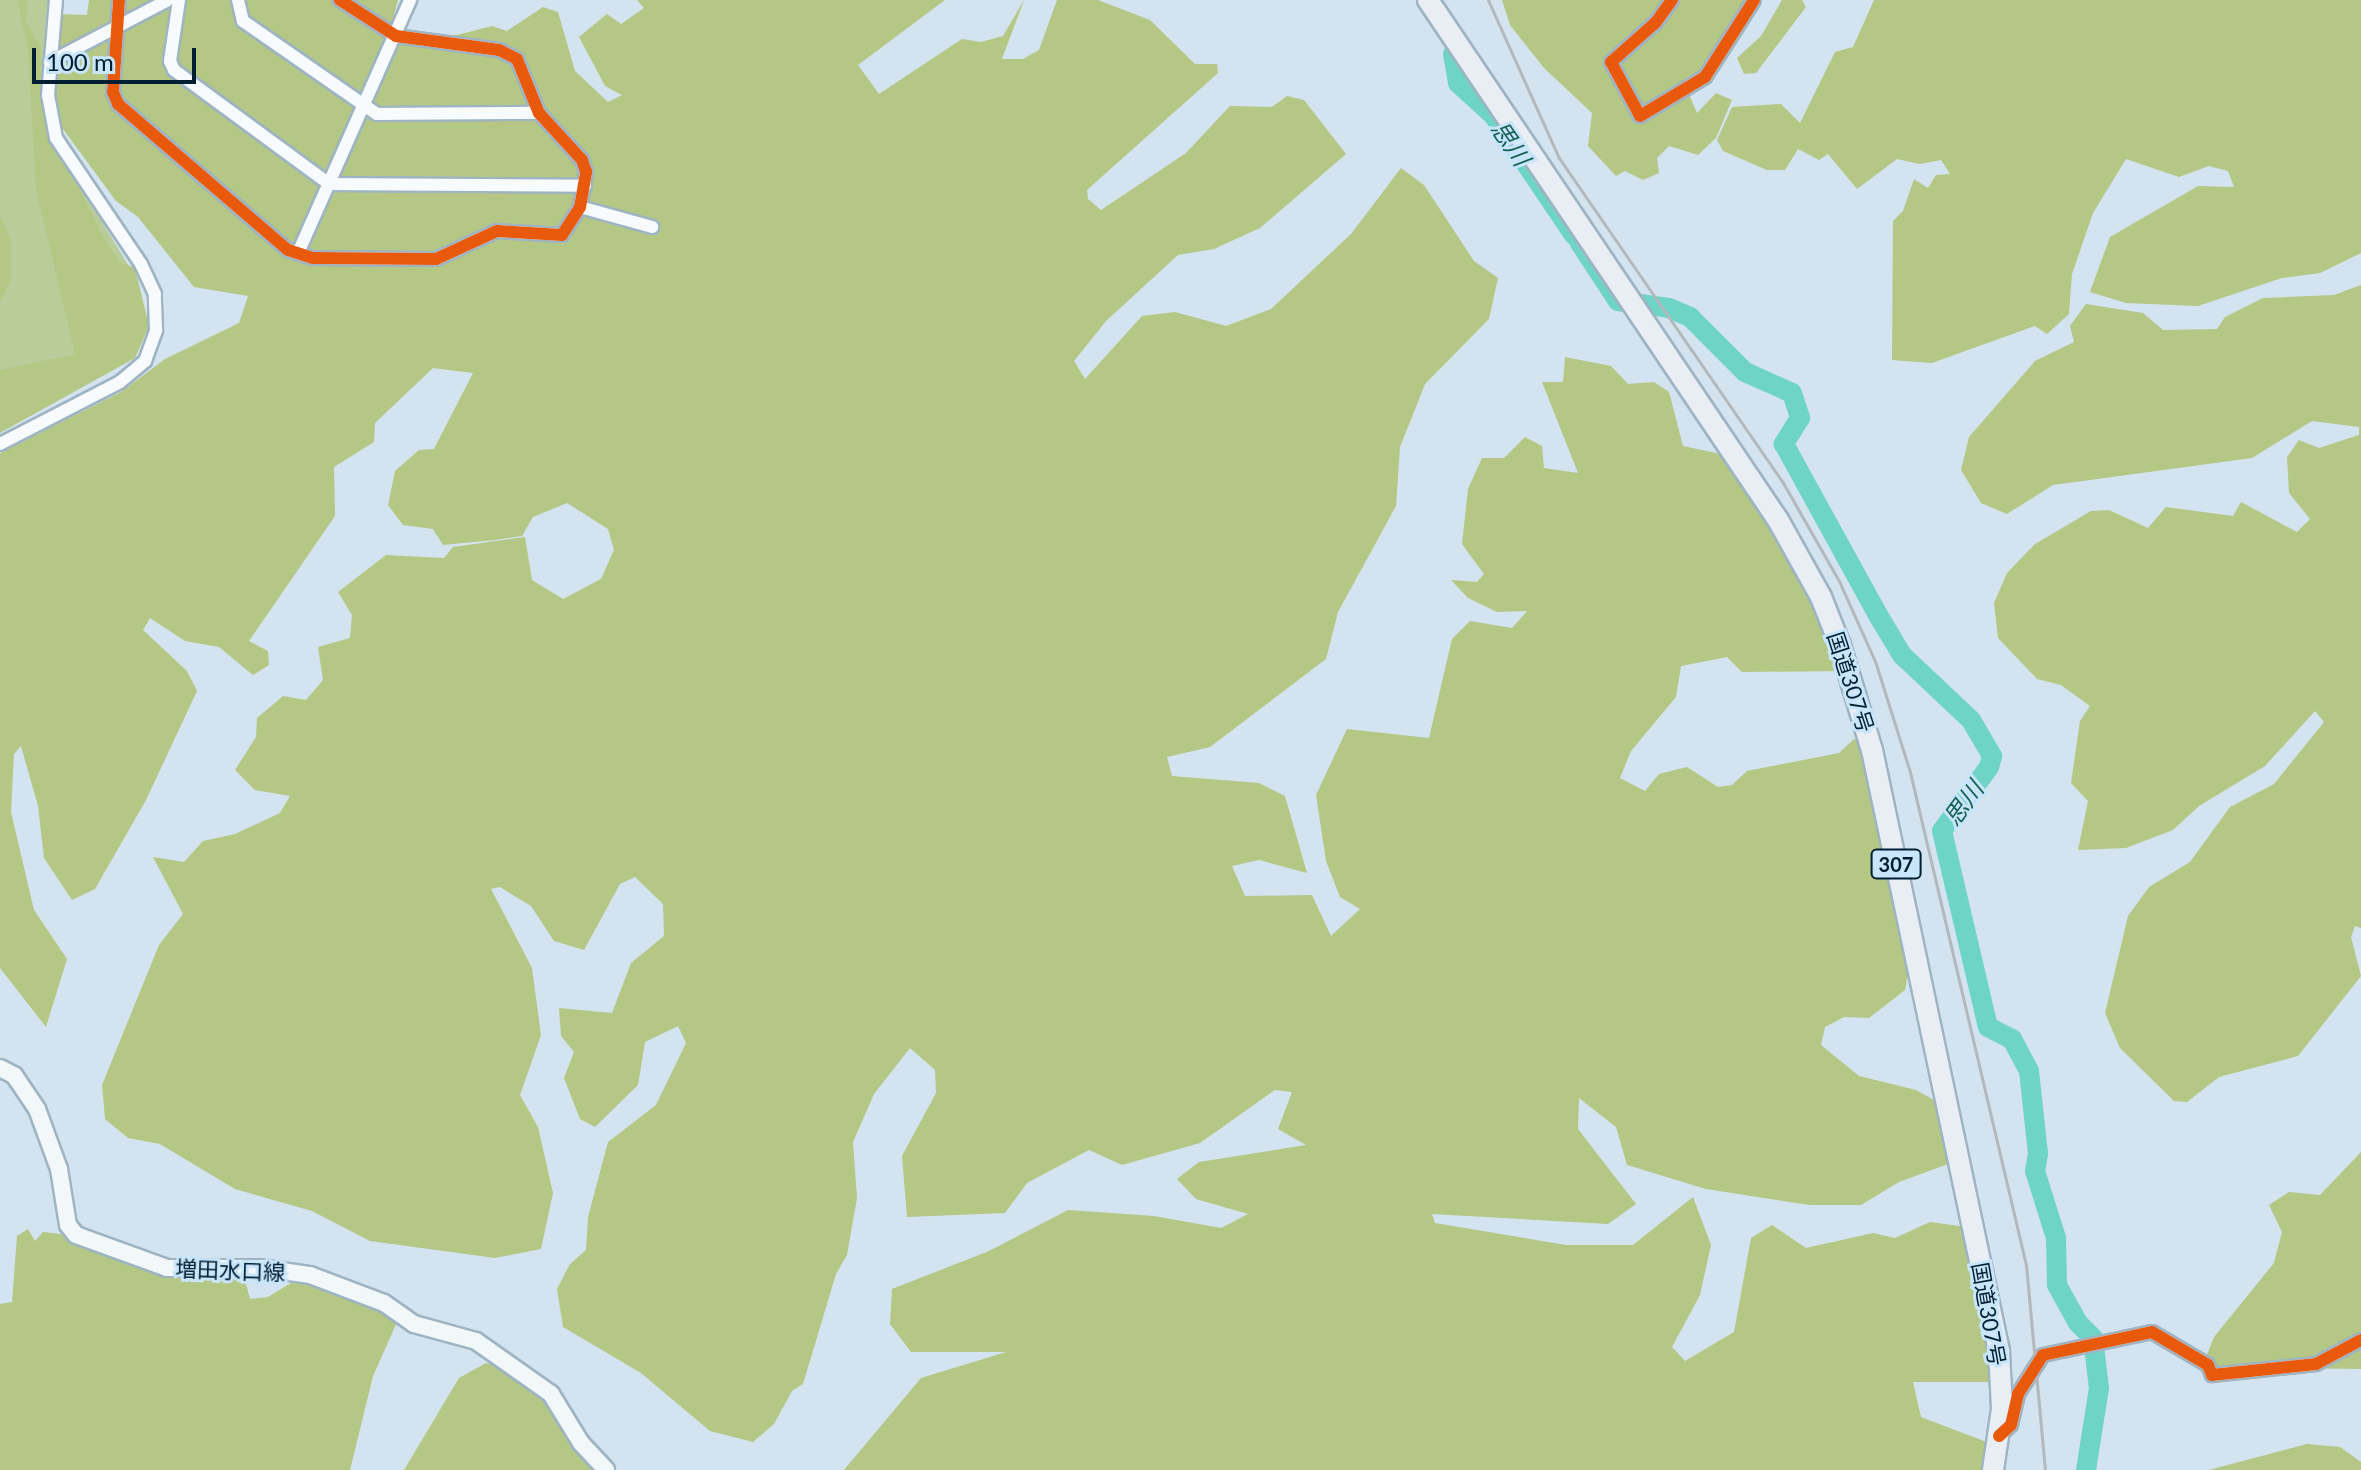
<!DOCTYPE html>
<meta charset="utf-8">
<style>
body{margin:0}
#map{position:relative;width:2361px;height:1470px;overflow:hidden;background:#d3e3ef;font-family:Lato,"Noto Sans JP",sans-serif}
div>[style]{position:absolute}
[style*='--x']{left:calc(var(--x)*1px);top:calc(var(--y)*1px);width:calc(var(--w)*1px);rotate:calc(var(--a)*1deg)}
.green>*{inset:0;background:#bacc99}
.forest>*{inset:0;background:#b4c784}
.river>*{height:20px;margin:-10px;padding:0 10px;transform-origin:10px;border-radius:10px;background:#6ed4c6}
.roads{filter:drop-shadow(2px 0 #9eb4c2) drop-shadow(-2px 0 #9eb4c2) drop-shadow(0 2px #9eb4c2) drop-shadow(0 -2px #9eb4c2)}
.minor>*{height:12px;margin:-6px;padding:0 6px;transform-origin:6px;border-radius:6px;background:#f8fbfd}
.secondary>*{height:16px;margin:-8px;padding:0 8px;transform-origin:8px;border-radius:8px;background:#f2f7f9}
.trunk>*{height:20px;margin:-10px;padding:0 10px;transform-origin:10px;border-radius:10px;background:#e8eef4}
.rail>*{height:3px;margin:-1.5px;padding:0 1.5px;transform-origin:1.5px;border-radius:1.5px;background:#b2b8bb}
.cycleway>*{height:12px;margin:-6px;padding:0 6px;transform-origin:6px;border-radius:6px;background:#e8590c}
span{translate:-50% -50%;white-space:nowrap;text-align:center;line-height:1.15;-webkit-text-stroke:6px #c8e5fa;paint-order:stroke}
.shield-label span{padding:2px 6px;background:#c8e5fa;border:2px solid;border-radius:6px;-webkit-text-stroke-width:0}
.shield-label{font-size:20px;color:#001f32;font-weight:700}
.street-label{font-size:22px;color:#001f32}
.water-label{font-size:24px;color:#176154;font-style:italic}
.scale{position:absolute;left:32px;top:48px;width:164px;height:36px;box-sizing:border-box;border:4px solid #001f32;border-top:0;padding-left:10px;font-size:24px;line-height:28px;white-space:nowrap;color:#001f32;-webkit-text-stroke:6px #c8e5fa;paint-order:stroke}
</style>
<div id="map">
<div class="green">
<i style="clip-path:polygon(0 0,50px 0,42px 122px,133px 273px,143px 321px,0 391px)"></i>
</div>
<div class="forest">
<i style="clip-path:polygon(17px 0,27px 0,26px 23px,40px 44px,43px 112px,102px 235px,119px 262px,135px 268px,149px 326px,135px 358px,0 433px,0 370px,75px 354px,36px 189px,28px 49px)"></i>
<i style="clip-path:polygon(89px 0,398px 0,387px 41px,457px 35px,492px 26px,507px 31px,543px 7px,558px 12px,575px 71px,608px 102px,622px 95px,605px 86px,579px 37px,607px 14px,621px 24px,644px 8px,637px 0,945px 0,858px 65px,879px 94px,962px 39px,981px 42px,1003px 36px,1024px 0,1002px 59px,1023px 59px,1039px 50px,1057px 0,1098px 0,1150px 20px,1195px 64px,1217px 64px,1218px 73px,1087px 190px,1088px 199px,1101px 210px,1186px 153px,1230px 106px,1272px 107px,1287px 96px,1304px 100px,1346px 154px,1260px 228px,1214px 249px,1178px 255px,1106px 321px,1074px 361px,1085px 379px,1142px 316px,1175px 312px,1226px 326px,1271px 309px,1351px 234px,1401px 168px,1424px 185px,1474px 261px,1498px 278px,1489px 319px,1425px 384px,1400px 447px,1396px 506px,1338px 612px,1326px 659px,1210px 747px,1167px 757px,1172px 776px,1259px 783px,1285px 796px,1307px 873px,1259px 860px,1232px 866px,1245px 896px,1312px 895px,1331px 936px,1360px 909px,1340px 897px,1326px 861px,1316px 795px,1347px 729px,1429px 738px,1452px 639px,1470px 621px,1512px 628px,1527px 611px,1497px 612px,1468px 598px,1451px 580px,1477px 582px,1484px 574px,1462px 544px,1468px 489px,1482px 458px,1504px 458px,1525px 437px,1542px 446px,1544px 468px,1578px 473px,1542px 382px,1563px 382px,1565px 357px,1611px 366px,1628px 384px,1654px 382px,1669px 392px,1683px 446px,1721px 454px,1770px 525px,1809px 590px,1840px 671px,1742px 672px,1727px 657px,1681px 666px,1676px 697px,1631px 751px,1620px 778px,1645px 791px,1659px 774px,1687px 767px,1718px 787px,1732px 785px,1747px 771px,1839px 753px,1854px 739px,1866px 745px,1910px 962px,1905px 990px,1869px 1018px,1844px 1017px,1825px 1027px,1821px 1045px,1859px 1076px,1916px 1090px,1941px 1104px,1948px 1164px,1899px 1182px,1861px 1205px,1809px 1205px,1706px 1189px,1627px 1165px,1616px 1127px,1579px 1098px,1578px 1129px,1636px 1204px,1608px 1224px,1432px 1214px,1435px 1223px,1566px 1245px,1633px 1245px,1693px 1197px,1711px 1245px,1700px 1295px,1672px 1347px,1685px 1361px,1734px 1332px,1751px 1238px,1772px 1225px,1806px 1248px,1873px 1233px,1895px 1238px,1930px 1222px,1966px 1227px,1988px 1324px,1993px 1382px,1913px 1382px,1921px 1417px,1989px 1443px,1983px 1470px,844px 1470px,921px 1378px,1006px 1352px,911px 1352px,890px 1324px,892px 1289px,989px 1251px,1068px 1210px,1154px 1216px,1221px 1228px,1248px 1214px,1196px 1199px,1177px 1179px,1199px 1162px,1306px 1145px,1278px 1129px,1292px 1092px,1275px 1090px,1200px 1143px,1122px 1165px,1089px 1150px,1027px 1183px,1005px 1213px,907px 1217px,902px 1156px,936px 1093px,935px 1070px,910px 1048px,874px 1094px,853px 1142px,857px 1198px,847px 1255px,836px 1274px,803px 1384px,792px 1391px,774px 1424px,753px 1442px,710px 1431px,641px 1373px,563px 1327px,557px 1289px,570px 1264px,586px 1250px,588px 1217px,608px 1142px,656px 1105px,686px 1043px,678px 1026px,645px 1042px,638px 1085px,595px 1127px,580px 1119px,564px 1078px,574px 1052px,561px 1036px,559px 1008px,612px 1013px,631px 963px,664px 936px,663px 904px,635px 877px,620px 884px,584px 950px,554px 941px,531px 906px,500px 887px,491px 889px,532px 968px,541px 1035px,520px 1095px,538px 1127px,553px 1193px,541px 1249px,495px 1258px,370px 1241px,312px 1211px,235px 1189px,160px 1144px,128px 1138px,105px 1119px,102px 1085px,159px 945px,183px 914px,153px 857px,184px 862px,203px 841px,235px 834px,280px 813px,290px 796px,255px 790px,235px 770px,256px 737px,257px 718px,283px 696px,306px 700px,323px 680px,318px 647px,350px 638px,352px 615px,338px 592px,386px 555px,444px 558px,453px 547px,525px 537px,532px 580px,563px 599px,601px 579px,614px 550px,608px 529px,567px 503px,533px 517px,522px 536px,495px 540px,443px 545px,433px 529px,403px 525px,388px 505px,395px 471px,419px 450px,434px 449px,473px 373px,433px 368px,375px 423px,374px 442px,334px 467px,335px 516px,249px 641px,268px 651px,269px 665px,253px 675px,219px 647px,185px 641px,150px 618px,143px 630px,187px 671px,197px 691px,146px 800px,95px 889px,72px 900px,44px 858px,38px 806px,21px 746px,14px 754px,11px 812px,34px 910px,67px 959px,46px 1027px,0 968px,0 453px,121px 392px,165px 359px,239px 323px,248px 296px,194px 287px,138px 217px,116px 201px,57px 121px,51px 93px,57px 14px,87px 15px)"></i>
<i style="clip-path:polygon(1502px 0,1750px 0,1706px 69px,1686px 87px,1697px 113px,1716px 93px,1732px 100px,1716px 138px,1698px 155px,1669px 146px,1657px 158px,1659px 173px,1643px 180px,1625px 171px,1616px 176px,1588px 146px,1592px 113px,1544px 68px,1510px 25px)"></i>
<i style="clip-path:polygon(1782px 0,1802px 0,1806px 7px,1756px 73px,1744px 74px,1737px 58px,1761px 36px)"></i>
<i style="clip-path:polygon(1874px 0,2361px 0,2361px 253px,2320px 273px,2282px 278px,2198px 306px,2126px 303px,2090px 292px,2110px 237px,2198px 186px,2234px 187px,2228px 171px,2209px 166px,2179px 177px,2126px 159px,2093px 213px,2072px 274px,2069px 314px,2047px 334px,2035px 326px,1932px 363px,1892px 360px,1893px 221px,1903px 211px,1914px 179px,1928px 188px,1936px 175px,1950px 174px,1941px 160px,1920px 164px,1897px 159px,1857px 189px,1828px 154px,1819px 160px,1798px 149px,1785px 170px,1767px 170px,1723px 151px,1717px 140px,1732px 107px,1781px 104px,1800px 123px,1835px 52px,1853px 47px)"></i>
<i style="clip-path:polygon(0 216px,11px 241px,11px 280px,0 302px)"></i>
<i style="clip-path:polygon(2361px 285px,2361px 928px,2355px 926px,2351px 937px,2361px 976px,2298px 1056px,2219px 1077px,2187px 1102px,2174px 1101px,2120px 1048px,2105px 1013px,2128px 916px,2149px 887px,2190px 862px,2230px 807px,2274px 784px,2324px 722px,2315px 711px,2265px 766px,2199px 806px,2173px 830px,2126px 848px,2078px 850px,2088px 801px,2071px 783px,2080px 721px,2090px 706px,2061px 685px,2037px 679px,1998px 638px,1994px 603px,2007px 573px,2035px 544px,2091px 511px,2109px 510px,2148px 528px,2166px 507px,2233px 516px,2241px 502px,2297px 532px,2310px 519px,2289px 493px,2287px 457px,2299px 440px,2319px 448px,2359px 435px,2359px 427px,2312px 421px,2252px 458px,2053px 485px,2007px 514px,1981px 503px,1961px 470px,1969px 437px,2035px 361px,2074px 342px,2070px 326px,2086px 304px,2143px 313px,2163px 330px,2217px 329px,2225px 317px,2263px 298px,2334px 295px)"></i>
<i style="clip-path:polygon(2361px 1152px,2361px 1369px,2215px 1367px,2206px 1357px,2214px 1337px,2274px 1263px,2282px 1232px,2269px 1205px,2289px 1192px,2320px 1195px)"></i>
<i style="clip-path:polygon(28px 1229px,35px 1241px,43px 1232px,69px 1235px,103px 1254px,156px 1270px,243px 1273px,250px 1299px,268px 1297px,296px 1280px,332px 1286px,398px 1320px,373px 1376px,350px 1470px,0 1470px,0 1304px,12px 1302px,17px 1236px)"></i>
<i style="clip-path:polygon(486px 1363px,533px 1375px,600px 1470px,404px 1470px,459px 1378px)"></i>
<i style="clip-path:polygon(2307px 1444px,2340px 1447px,2361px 1462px,2361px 1470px,2209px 1470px)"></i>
</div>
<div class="river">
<i style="--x:1453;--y:54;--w:29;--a:80"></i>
<i style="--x:1458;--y:83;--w:47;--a:42.4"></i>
<i style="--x:1493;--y:115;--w:145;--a:56"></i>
<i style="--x:1580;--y:243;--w:69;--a:56.8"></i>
<i style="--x:1618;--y:301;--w:51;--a:7.8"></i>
<i style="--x:1669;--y:308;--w:23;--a:23"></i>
<i style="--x:1690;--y:317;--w:78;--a:45"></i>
<i style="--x:1745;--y:372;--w:51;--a:24.1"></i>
<i style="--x:1792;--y:393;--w:26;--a:72"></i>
<i style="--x:1800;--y:418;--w:31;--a:122"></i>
<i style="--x:1784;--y:444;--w:195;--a:61.2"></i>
<i style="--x:1878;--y:615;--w:47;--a:59"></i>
<i style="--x:1902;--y:655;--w:95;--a:43.3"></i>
<i style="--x:1971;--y:720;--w:42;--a:59.7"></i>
<i style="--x:1992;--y:756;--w:11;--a:105"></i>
<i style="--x:1989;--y:767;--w:79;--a:126.3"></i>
<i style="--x:1942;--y:831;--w:201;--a:76.8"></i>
<i style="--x:1988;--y:1027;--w:27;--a:27"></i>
<i style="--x:2012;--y:1039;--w:36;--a:62"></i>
<i style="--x:2029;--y:1071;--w:83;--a:83.8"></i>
<i style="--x:2038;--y:1154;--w:17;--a:100"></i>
<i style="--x:2035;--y:1171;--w:70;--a:72.6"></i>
<i style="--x:2056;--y:1238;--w:47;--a:88.8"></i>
<i style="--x:2057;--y:1285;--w:43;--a:61.1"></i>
<i style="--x:2078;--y:1323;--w:21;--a:45"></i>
<i style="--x:2093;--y:1338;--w:50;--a:83.2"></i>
<i style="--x:2099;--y:1388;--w:83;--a:99"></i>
</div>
<div class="roads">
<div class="minor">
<i style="--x:119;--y:0;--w:92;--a:93.7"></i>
<i style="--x:113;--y:92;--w:13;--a:67"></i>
<i style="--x:118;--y:104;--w:224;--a:40.7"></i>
<i style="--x:288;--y:250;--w:26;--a:18"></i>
<i style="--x:313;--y:258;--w:123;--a:0.5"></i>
<i style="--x:436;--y:259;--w:67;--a:-24.7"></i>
<i style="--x:497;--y:231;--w:65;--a:3.5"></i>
<i style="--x:562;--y:235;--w:33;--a:-57"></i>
<i style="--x:580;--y:207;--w:36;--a:-80"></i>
<i style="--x:586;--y:172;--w:13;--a:-108"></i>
<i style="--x:582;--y:160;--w:64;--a:-132.5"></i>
<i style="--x:539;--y:113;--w:58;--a:-112.2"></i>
<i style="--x:517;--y:59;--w:20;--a:-153"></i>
<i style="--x:499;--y:50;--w:104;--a:-172.3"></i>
<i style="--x:396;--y:36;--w:67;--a:-147.3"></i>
<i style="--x:179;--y:0;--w:62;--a:98.4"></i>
<i style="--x:170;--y:61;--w:10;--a:66"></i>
<i style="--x:174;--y:70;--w:192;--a:36.3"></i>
<i style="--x:329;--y:184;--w:256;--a:0.4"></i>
<i style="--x:238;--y:0;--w:22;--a:77"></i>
<i style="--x:243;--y:21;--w:163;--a:34.8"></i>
<i style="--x:377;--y:114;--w:162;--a:-0.4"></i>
<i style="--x:1672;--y:0;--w:29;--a:126"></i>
<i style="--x:1655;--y:23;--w:59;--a:138.4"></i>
<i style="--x:1611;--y:62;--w:61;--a:61.8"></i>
<i style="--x:1640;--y:116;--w:76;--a:-31"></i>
<i style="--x:1705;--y:77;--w:91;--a:-57.5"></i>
<i style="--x:50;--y:62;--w:133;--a:-27.7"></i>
<i style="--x:580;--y:207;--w:75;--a:15.5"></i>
<i style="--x:298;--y:253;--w:277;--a:-66.1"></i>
<i style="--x:0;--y:444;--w:135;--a:-27.3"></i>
<i style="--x:120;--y:382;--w:33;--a:-40"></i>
<i style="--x:145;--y:361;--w:33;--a:-70"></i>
<i style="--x:156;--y:330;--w:36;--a:-92"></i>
<i style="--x:155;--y:294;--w:33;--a:-115"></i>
<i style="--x:141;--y:264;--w:152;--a:-124"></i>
<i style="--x:56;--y:138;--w:44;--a:-100.5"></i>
<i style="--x:48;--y:95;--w:95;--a:-85.2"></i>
<i style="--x:1999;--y:1436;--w:16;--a:-43"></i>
<i style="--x:2011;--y:1425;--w:32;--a:-77"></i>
<i style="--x:2018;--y:1394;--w:46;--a:-57.3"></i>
<i style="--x:2043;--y:1355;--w:111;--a:-11.9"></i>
<i style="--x:2152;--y:1332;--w:65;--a:30.5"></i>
<i style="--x:2208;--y:1365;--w:11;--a:68"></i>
<i style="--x:2212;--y:1375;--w:105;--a:-6"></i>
<i style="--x:2316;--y:1364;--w:51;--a:-28.1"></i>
</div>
<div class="secondary">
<i style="--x:0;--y:1068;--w:16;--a:27"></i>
<i style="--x:14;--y:1075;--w:41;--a:55.9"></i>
<i style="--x:37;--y:1109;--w:64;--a:69.9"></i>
<i style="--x:59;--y:1169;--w:57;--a:80.9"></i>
<i style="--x:68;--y:1225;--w:13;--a:51"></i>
<i style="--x:76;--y:1235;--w:97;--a:19.9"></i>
<i style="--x:167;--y:1268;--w:95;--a:0"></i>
<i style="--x:262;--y:1268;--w:49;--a:8.3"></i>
<i style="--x:310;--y:1275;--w:79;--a:20.7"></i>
<i style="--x:384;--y:1303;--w:37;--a:35"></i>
<i style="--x:414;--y:1324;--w:64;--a:15.3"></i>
<i style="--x:476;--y:1341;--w:92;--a:35.2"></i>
<i style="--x:551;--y:1394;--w:57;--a:58.5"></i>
<i style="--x:581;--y:1443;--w:37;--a:47"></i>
</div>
<div class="trunk">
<i style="--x:1428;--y:0;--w:627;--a:56.06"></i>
<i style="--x:1778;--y:520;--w:88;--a:60.8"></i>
<i style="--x:1821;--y:597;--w:52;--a:68.4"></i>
<i style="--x:1840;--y:645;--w:110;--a:73.1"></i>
<i style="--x:1872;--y:750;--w:614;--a:78.07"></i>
<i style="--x:1999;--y:1351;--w:58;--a:87"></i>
<i style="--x:2002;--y:1409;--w:62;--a:98.4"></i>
</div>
</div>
<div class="rail">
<i style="--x:1488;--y:0;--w:173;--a:65.8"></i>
<i style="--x:1559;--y:158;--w:393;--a:55.4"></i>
<i style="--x:1782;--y:481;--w:115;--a:60.3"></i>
<i style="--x:1839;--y:581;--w:88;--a:65.8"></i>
<i style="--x:1875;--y:661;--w:116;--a:72.5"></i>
<i style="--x:1910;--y:772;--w:506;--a:76.76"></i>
<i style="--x:2026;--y:1265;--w:206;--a:84.7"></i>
</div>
<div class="cycleway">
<i style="--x:119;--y:0;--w:92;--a:93.7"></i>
<i style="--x:113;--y:92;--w:13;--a:67"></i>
<i style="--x:118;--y:104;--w:224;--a:40.7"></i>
<i style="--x:288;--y:250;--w:26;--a:18"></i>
<i style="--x:313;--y:258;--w:123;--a:0.5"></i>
<i style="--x:436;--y:259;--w:67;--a:-24.7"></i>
<i style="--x:497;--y:231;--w:65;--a:3.5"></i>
<i style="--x:562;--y:235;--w:33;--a:-57"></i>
<i style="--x:580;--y:207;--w:36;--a:-80"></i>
<i style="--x:586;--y:172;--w:13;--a:-108"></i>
<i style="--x:582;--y:160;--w:64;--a:-132.5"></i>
<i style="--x:539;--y:113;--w:58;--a:-112.2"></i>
<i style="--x:517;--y:59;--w:20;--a:-153"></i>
<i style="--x:499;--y:50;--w:104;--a:-172.3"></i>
<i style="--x:396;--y:36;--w:67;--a:-147.3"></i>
<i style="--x:1672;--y:0;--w:29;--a:126"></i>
<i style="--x:1655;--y:23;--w:59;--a:138.4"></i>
<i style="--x:1611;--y:62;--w:61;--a:61.8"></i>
<i style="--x:1640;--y:116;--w:76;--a:-31"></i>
<i style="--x:1705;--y:77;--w:91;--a:-57.5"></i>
<i style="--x:1999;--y:1436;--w:16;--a:-43"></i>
<i style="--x:2011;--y:1425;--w:32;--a:-77"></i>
<i style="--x:2018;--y:1394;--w:46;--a:-57.3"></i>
<i style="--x:2043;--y:1355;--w:111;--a:-11.9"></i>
<i style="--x:2152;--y:1332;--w:65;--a:30.5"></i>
<i style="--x:2208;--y:1365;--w:11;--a:68"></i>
<i style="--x:2212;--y:1375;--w:105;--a:-6"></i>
<i style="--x:2316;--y:1364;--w:51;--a:-28.1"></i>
</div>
<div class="shield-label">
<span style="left:1896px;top:864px">307</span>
</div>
<div class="street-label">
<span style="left:1851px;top:682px;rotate:72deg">国道307号</span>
<span style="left:230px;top:1270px;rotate:2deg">増田水口線</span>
<span style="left:1989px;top:1314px;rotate:80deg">国道307号</span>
</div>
<div class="water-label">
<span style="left:1511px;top:143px;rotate:55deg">思川</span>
<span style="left:1963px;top:803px;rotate:-54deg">思川</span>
</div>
<div class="scale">100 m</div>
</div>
